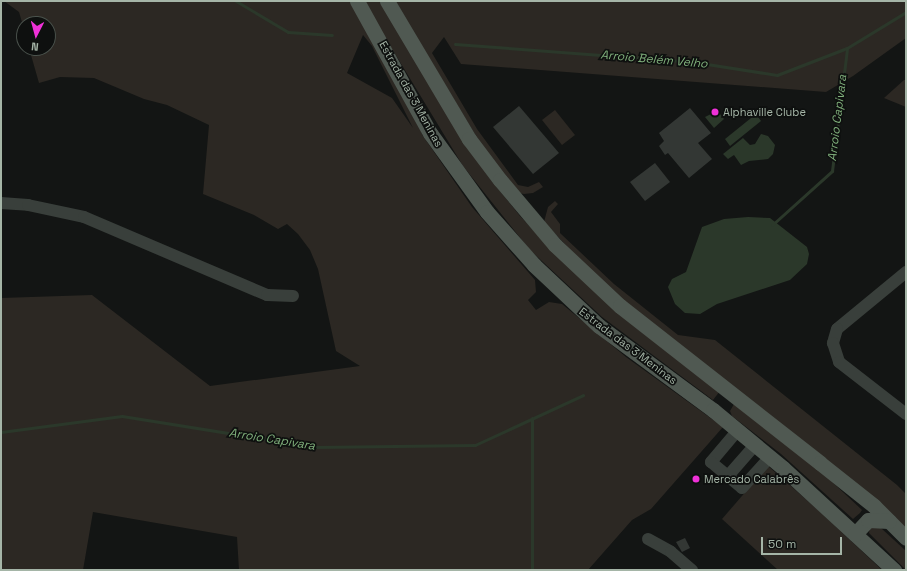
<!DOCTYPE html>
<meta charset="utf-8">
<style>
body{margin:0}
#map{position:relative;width:907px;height:571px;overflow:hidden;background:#131514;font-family:"Space Grotesk",sans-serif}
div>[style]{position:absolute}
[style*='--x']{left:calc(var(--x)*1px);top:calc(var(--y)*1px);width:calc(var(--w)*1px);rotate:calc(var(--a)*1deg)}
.green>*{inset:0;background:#2c2823}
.water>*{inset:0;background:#2b382a}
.stream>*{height:3px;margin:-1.5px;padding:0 1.5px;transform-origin:1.5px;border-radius:1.5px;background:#2b382a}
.building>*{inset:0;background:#333734}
.minor>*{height:12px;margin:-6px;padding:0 6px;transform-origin:6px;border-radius:6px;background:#393f3b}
.major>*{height:15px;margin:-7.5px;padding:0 7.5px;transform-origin:7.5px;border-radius:7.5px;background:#505952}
.dots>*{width:11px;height:11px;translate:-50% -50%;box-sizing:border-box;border:2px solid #0e100f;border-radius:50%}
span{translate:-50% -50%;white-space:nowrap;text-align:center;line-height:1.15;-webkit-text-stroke:3.5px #0e100f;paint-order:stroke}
.street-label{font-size:11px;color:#a5b5a7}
.poi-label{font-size:11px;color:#a5b5a7}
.left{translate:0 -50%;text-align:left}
.water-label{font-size:12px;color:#80b07c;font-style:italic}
.frame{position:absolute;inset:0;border:2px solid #a5b5a7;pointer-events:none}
.north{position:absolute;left:16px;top:16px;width:40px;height:40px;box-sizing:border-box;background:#0e100f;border:1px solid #4a524c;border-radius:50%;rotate:186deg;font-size:11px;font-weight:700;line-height:16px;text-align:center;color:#a5b5a7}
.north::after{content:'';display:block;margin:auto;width:14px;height:18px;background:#ef31d8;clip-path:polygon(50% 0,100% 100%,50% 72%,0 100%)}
.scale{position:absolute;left:761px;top:537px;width:81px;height:18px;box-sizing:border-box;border:2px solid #a5b5a7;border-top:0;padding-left:5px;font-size:12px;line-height:14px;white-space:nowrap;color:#a5b5a7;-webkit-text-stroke:3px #0e100f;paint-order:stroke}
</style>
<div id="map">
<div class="green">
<i style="clip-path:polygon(evenodd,4px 1px,350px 1px,412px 110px,423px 136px,472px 207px,535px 280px,536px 292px,528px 300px,536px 310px,549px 302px,562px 304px,626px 357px,723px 427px,651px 509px,632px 520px,588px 570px,239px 570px,237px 537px,93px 512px,83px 570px,1px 570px,1px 298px,92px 295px,210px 386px,360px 366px,336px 351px,318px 269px,310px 250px,298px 234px,287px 224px,278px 229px,254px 215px,203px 194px,209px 125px,167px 105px,144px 99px,94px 78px,60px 77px,39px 83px,29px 48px,48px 48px,48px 24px,24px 24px,24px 29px,19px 12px,4px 1px,363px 35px,372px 46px,413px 128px,392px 98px,347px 73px,363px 35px)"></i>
<i style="clip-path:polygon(363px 1px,382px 1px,495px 185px,520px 216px,551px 249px,720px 391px,713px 400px,602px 317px,529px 249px,463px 166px)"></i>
<i style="clip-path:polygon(395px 1px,906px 1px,906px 38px,853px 76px,826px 92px,461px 64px,444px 37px,432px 53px,477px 129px,518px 185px,528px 187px,539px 182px,543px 187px,533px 193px,524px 194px,519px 193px,491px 161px)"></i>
<i style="clip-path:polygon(904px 80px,906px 80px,906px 107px,884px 98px)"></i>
<i style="clip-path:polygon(555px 110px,575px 135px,562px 145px,542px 120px)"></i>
<i style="clip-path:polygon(555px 201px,558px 204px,551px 212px,560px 224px,560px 233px,614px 284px,678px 335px,715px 340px,897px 485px,906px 494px,906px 528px,600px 281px,544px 222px,548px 207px)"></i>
<i style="clip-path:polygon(734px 404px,827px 477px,862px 510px,860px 513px,853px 519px,781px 454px,732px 416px,730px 411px)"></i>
<i style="clip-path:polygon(768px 466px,817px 509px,882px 570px,778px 570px,722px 519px)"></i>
<i style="clip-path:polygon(870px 526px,881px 528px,906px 551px,906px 570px,869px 533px)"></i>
</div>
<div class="water">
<i style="clip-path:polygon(713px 113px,720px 114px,724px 119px,714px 128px,705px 117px)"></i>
<i style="clip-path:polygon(756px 114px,761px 121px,730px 146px,725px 139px)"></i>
<i style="clip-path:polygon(761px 134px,768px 136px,775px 145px,773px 154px,768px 159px,749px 161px,741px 165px,734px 155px,728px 159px,723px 154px,743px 138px,750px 145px,755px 144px)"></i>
<i style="clip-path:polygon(748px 217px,770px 218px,807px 247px,809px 254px,807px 264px,790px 280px,717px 304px,700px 314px,685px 313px,675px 304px,668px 287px,672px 279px,686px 272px,702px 227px,724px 219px)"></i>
</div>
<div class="stream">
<i style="--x:236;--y:1;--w:61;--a:30.8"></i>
<i style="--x:288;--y:32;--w:44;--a:3.9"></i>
<i style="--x:455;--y:44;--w:240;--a:4.3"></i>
<i style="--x:694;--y:62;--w:84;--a:8.9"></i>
<i style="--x:777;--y:75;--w:75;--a:-21.1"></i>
<i style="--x:772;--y:225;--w:81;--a:-42"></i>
<i style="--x:832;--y:171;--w:124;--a:-83"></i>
<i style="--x:847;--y:48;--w:69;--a:-31.4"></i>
<i style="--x:1;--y:432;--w:122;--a:-7.5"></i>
<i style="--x:122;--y:416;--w:195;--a:9.1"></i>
<i style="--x:315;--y:447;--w:160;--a:-0.7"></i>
<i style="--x:475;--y:445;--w:119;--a:-24.8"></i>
<i style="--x:532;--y:570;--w:152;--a:-90"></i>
</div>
<div class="building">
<i style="clip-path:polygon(519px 106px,559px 153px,533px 174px,493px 127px)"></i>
<i style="clip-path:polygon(690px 108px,711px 133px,698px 143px,712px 159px,689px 178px,668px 153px,665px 155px,659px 146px,664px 141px,659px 133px)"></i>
<i style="clip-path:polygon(655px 163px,670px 182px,645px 201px,630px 182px)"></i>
<i style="clip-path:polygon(685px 538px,690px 548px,682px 552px,676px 542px)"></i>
</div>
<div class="minor">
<i style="--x:1;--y:203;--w:27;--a:4"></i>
<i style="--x:28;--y:205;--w:57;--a:12.1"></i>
<i style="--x:84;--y:217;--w:199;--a:23.1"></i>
<i style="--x:267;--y:295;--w:26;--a:2"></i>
<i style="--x:906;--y:272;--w:89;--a:140.4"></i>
<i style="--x:837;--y:329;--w:15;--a:106"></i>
<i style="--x:833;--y:343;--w:20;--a:72"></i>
<i style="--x:839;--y:362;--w:85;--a:37.8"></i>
<i style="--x:738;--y:430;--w:42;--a:130.2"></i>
<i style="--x:711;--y:462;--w:40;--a:40"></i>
<i style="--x:742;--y:488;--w:42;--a:-47.9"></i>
<i style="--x:728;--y:476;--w:41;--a:-48.9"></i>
<i style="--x:648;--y:539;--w:26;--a:29"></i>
<i style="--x:671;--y:552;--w:28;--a:41"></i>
</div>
<div class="major">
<i style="--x:357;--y:1;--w:151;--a:61.1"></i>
<i style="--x:430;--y:133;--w:97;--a:54.2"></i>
<i style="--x:487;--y:212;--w:71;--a:48.4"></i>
<i style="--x:534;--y:265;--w:89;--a:43.2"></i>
<i style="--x:599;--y:326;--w:142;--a:36.4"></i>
<i style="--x:713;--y:410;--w:91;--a:39.6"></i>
<i style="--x:783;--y:468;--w:151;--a:42.6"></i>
<i style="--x:387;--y:1;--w:161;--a:59.3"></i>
<i style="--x:469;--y:139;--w:51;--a:52.9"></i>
<i style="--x:500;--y:180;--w:85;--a:49.8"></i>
<i style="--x:555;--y:245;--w:89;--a:43.2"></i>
<i style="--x:620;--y:306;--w:254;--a:38.1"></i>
<i style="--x:820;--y:463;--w:69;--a:38.5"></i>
<i style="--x:874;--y:506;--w:45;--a:45"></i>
<i style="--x:855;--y:534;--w:19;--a:-47"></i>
<i style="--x:868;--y:520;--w:21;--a:3"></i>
</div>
<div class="dots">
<i style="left:715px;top:112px;background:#ef31d8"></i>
<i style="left:696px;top:479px;background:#ef31d8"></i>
</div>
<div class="street-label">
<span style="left:411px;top:94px;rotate:61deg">Estrada das 3 Meninas</span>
<span style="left:628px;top:346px;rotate:37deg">Estrada das 3 Meninas</span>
</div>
<div class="poi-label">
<span class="left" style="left:723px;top:112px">Alphaville Clube</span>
<span class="left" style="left:704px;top:479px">Mercado Calabrês</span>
</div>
<div class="water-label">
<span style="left:654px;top:60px;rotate:5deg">Arroio Belém Velho</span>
<span style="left:838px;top:118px;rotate:-83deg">Arroio Capivara</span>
<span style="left:272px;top:440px;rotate:9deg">Arroio Capivara</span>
</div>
<div class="frame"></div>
<div class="north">N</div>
<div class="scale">50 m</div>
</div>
